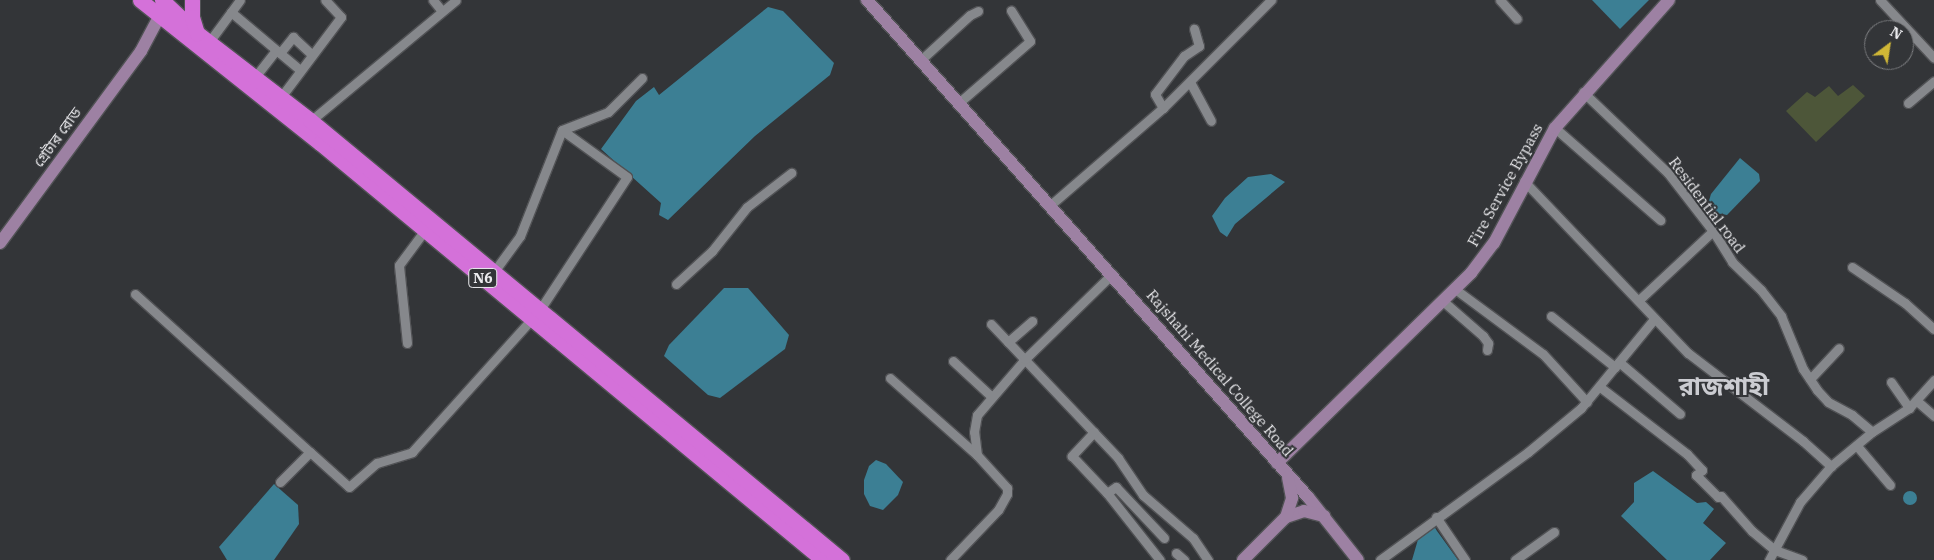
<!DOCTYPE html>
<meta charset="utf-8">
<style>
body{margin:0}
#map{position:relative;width:1934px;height:560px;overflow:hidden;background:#333538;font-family:"IBM Plex Serif","Noto Sans Bengali",serif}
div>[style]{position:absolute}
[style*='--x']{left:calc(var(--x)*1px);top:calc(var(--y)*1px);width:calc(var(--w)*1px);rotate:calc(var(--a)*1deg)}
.green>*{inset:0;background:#4d5639}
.water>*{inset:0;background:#3c7f94}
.round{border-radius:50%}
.roads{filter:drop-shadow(1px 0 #515255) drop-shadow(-1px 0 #515255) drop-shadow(0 1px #515255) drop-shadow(0 -1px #515255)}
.street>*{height:9px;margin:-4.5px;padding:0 4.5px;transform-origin:4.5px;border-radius:4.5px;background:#86888c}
.secondary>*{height:12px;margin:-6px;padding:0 6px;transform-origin:6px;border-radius:6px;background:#9d81a3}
.highway>*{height:15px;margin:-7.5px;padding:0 7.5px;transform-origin:7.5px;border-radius:7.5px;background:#d471d9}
span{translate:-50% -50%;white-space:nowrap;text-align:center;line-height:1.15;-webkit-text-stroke:4px #333538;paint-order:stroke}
.shield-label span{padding:1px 4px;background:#333538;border:1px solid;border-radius:4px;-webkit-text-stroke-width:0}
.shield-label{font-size:14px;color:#ececef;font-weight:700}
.street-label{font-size:15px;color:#ececef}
.town-label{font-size:25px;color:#cbccd1;font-weight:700}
.north{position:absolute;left:1864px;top:20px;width:50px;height:50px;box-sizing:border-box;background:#333538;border:1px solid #7d7e81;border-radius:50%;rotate:31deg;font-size:14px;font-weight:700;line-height:20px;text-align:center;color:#ececef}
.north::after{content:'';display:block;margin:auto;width:18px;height:22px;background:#d0b736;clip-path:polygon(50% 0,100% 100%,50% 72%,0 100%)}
</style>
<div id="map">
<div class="green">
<i style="clip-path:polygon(1853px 85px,1865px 96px,1816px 142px,1786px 111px,1807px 92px,1815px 97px,1829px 86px,1838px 96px)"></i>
</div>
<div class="water">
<i style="clip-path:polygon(1592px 0,1649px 0,1620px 29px)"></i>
<i style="clip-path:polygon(768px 7px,783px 11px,834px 63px,830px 75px,755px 136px,668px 220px,659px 215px,661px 203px,601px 149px,636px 101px,654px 87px,659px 95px)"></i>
<i style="clip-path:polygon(1740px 158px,1759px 174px,1760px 181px,1727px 215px,1715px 213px,1708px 204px,1711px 194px)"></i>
<i style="clip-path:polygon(1271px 174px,1285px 182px,1235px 224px,1227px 237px,1220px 232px,1212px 216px,1225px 198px,1248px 177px)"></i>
<i style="clip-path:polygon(724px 288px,748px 288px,789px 335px,785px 349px,720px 398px,708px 395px,664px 356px,669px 345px)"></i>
<i style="clip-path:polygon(876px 460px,886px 464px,903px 482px,898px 495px,883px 510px,870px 506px,864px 494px,864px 480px,869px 466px)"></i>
<i style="clip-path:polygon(1653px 471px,1697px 503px,1706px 502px,1714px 509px,1703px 523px,1726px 543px,1710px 560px,1667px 560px,1621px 516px,1634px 502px,1634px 483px)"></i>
<i style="clip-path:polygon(274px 484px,298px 505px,299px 524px,274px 560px,227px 560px,219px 547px)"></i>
<i class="round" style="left:1903px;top:491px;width:14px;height:14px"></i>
<i style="clip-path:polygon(1434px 526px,1437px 531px,1458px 560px,1412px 560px,1419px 536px)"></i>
</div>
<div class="roads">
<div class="street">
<i style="--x:433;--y:0;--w:14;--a:51"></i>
<i style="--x:1500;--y:0;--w:25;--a:48"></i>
<i style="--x:1880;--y:0;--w:79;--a:47"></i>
<i style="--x:231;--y:12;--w:90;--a:40"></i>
<i style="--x:209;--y:42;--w:52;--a:-53.6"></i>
<i style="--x:280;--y:53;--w:21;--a:-51"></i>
<i style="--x:293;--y:37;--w:26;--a:43"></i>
<i style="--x:924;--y:57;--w:62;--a:-42.4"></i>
<i style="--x:970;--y:15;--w:9;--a:-27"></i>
<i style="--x:255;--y:77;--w:34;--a:-52"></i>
<i style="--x:1190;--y:82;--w:44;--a:61.7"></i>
<i style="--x:1583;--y:92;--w:117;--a:43.6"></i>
<i style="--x:1668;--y:173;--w:73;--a:52.2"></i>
<i style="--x:1713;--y:231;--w:36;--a:58"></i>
<i style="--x:1732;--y:262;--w:40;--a:44"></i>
<i style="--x:1761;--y:290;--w:33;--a:52"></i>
<i style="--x:1781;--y:316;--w:57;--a:67.5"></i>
<i style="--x:1803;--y:369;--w:25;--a:56"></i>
<i style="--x:1817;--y:390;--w:16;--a:47"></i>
<i style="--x:1828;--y:402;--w:27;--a:28"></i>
<i style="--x:1852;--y:415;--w:26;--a:40"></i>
<i style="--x:281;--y:97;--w:100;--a:-53.1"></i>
<i style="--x:341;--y:17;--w:23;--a:-133"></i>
<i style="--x:962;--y:100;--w:90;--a:-40.9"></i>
<i style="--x:1030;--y:41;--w:36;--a:-122"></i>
<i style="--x:1908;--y:103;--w:34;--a:-40"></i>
<i style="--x:1163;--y:108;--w:16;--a:-120"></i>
<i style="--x:1155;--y:94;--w:48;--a:-52.7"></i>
<i style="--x:1184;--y:56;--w:18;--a:-34"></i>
<i style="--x:1199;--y:46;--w:18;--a:-106"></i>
<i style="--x:308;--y:123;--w:192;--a:-39.7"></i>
<i style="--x:1555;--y:128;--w:140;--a:41.2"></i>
<i style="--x:1524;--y:181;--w:238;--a:46.4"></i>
<i style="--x:1688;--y:353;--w:145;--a:37.4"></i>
<i style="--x:1803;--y:441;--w:38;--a:42"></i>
<i style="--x:1054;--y:202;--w:144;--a:-40.8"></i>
<i style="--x:1163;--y:108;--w:153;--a:-45"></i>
<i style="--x:1852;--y:267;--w:64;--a:34.2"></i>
<i style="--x:1905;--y:303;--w:39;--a:42"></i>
<i style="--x:493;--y:273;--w:46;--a:-53.9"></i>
<i style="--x:520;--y:236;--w:114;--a:-68.4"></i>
<i style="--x:562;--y:130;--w:49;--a:-21.4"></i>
<i style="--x:608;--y:112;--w:48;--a:-45"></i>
<i style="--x:676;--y:284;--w:49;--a:-42.5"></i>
<i style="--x:712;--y:251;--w:56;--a:-51.5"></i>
<i style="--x:747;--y:207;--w:56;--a:-37.7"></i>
<i style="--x:1455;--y:289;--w:109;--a:36.5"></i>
<i style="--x:1543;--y:354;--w:65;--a:47.5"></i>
<i style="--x:135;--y:294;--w:236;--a:42.1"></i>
<i style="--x:1640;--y:299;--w:100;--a:-43"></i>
<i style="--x:1444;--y:302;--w:52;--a:41.1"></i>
<i style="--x:1483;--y:336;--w:9;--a:54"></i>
<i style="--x:1488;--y:343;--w:7;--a:98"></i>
<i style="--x:1551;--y:316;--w:82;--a:38.6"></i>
<i style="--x:991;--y:324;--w:185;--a:46.5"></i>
<i style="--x:1118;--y:458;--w:45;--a:56"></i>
<i style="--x:1143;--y:495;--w:66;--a:40.7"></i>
<i style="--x:1193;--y:538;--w:27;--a:56"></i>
<i style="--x:1008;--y:342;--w:32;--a:-41"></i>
<i style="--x:407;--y:343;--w:78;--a:-95.9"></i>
<i style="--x:399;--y:265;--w:44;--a:-53.4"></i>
<i style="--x:953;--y:361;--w:53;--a:42.7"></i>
<i style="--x:1619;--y:362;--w:80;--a:40.4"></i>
<i style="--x:890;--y:378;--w:116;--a:41.5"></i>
<i style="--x:977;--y:455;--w:45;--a:47.7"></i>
<i style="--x:1007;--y:488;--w:6;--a:90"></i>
<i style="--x:1007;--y:494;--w:18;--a:119"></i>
<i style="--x:998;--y:510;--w:69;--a:133.8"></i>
<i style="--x:1810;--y:379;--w:42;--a:-46.9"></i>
<i style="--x:1891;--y:382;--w:32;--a:55"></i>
<i style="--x:1600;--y:387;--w:110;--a:37.6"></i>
<i style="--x:1687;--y:454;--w:22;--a:47"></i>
<i style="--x:1702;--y:470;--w:8;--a:140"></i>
<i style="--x:1696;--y:475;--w:31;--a:45"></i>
<i style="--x:1718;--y:497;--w:3;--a:-18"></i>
<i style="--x:1721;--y:496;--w:47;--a:48.5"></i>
<i style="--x:1752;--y:531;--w:30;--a:40"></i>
<i style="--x:1775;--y:550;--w:29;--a:20"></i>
<i style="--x:1917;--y:401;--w:23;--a:41"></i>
<i style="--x:1094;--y:432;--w:33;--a:133"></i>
<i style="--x:1072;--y:456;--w:51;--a:46.6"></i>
<i style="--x:1107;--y:493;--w:85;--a:51.7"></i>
<i style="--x:1857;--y:446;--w:51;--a:49.8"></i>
<i style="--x:977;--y:455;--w:23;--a:-97"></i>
<i style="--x:974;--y:432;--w:17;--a:-80"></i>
<i style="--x:977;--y:415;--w:74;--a:-49.4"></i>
<i style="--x:1025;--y:359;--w:122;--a:-44.3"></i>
<i style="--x:280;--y:482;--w:42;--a:-45"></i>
<i style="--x:310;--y:452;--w:52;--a:41.9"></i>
<i style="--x:349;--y:487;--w:37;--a:-41"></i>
<i style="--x:377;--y:463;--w:37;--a:-17"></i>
<i style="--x:412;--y:452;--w:190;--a:-48"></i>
<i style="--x:539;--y:311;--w:160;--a:-56.7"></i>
<i style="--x:627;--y:177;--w:80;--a:-144.1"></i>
<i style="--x:1107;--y:493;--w:11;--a:-34"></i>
<i style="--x:1116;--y:487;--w:70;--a:46.7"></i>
<i style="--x:1436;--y:517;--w:52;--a:56"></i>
<i style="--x:1176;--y:553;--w:11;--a:41"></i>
<i style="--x:1380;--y:560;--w:183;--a:-36.1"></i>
<i style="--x:1528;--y:452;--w:69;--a:-39.7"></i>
<i style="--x:1581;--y:408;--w:115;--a:-50.6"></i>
<i style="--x:1515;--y:560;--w:48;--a:-35.7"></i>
<i style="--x:1769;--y:560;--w:66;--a:-61.9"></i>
<i style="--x:1800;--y:502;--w:48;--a:-49.3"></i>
<i style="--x:1831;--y:466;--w:53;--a:-39.7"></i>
<i style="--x:1872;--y:432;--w:44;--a:-33"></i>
<i style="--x:1909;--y:408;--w:38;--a:-48"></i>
</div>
<div class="secondary">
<i style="--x:867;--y:0;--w:664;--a:48.42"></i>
<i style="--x:1308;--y:497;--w:80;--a:51.6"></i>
<i style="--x:0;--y:243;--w:238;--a:-53.7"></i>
<i style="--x:141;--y:51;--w:40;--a:-62"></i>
<i style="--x:1277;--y:463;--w:272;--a:-44.4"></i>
<i style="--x:1471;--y:273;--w:38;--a:-53"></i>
<i style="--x:1494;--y:243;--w:130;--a:-62.1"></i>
<i style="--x:1555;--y:128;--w:171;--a:-48.3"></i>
<i style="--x:1286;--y:517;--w:19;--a:-18"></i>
<i style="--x:1304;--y:511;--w:21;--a:14"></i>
<i style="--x:1243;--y:560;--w:61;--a:-45"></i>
<i style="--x:1286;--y:517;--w:20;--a:-72"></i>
<i style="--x:1292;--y:498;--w:21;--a:-101"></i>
</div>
<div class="highway">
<i style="--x:140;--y:0;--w:230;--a:38.5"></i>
<i style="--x:320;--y:143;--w:653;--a:39.66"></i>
<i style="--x:162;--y:0;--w:48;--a:43.3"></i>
<i style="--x:197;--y:33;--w:143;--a:37.6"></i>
<i style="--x:310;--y:120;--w:690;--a:39.59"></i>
<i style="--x:192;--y:0;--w:17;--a:90"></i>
<i style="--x:192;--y:17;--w:17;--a:73"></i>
</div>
</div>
<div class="shield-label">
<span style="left:483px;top:278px">N6</span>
</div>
<div class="street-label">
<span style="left:57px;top:137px;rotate:-54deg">গ্রেটার রোড</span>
<span style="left:1505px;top:185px;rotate:-61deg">Fire Service Bypass</span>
<span style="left:1707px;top:205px;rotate:53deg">Residential road</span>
<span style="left:1220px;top:373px;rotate:49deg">Rajshahi Medical College Road</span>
</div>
<div class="town-label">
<span style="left:1724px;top:386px">রাজশাহী</span>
</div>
<div class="north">N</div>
</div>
